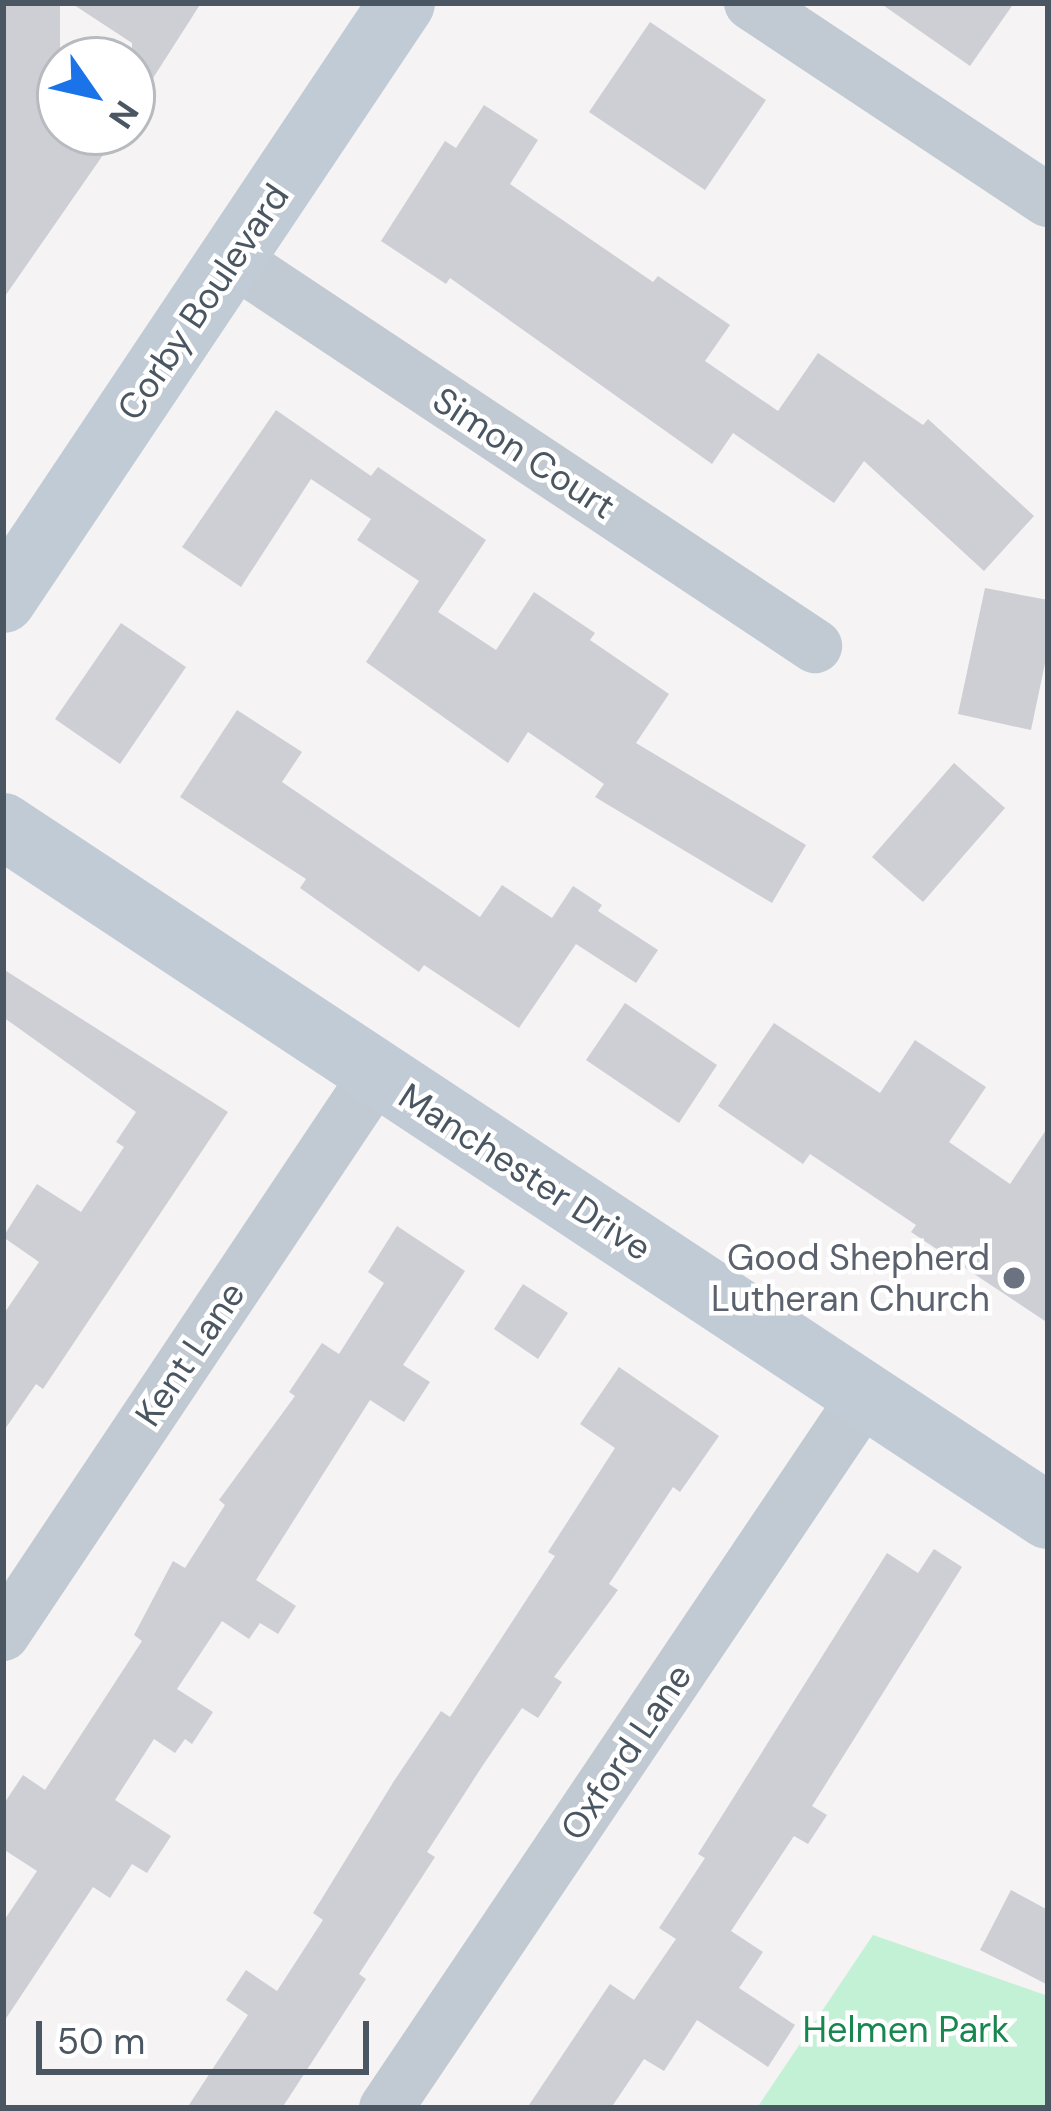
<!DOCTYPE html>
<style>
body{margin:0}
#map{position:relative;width:1051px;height:2111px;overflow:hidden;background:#f5f3f3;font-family:"DM Sans",sans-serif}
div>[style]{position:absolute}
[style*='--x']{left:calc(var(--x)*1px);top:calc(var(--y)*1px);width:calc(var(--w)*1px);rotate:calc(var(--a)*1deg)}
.green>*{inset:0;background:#c3f1d5}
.building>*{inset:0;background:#cdcfd5}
.street>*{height:54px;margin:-27px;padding:0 27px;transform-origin:27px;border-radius:27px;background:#c1cad2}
.secondary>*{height:66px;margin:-33px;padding:0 33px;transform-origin:33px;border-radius:33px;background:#c1cbd6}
.dots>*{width:33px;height:33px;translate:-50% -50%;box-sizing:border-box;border:6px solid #fff;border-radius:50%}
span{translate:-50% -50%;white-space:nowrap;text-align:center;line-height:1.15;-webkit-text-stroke:9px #fff;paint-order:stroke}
.street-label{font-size:36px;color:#4a5661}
.worship-label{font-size:36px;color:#5b616d}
.right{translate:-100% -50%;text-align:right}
.park-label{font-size:36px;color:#17864f}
.frame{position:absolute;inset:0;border:6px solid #4a5661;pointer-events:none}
.north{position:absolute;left:36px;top:36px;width:120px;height:120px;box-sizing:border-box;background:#fff;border:3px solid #b7bbc0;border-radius:50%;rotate:124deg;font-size:33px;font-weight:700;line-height:48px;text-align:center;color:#4a5661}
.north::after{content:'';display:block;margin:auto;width:42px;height:54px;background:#1a73e8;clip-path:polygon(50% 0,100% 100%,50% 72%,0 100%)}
.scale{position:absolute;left:36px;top:2021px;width:333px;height:54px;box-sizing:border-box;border:6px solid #4a5661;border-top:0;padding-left:15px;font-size:36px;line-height:42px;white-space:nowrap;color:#4a5661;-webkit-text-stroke:9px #fff;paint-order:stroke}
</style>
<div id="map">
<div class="green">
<i style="clip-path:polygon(873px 1935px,1048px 1996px,1048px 2108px,757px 2108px)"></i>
</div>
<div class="building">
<i style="clip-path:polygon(3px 3px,60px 3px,60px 132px,119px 132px,3px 299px)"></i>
<i style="clip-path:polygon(71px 3px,201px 3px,132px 111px,132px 43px)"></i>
<i style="clip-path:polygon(880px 3px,1014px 3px,970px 66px)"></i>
<i style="clip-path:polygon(650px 22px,766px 100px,705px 190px,589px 112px)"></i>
<i style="clip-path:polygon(484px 105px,538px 140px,510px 184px,653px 282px,658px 276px,730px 325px,705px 361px,778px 411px,818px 353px,923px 425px,928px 419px,1034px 516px,984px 571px,864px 461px,834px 503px,733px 433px,712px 464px,450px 278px,446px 284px,381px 241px,445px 141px,456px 148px)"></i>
<i style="clip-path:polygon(276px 410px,371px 476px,378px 467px,486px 540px,438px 612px,496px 650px,534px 592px,595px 633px,590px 640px,669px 694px,636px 743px,806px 845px,772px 903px,595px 797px,604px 784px,528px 732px,508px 763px,366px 662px,419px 581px,357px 540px,371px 519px,311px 479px,241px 587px,182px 547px)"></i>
<i style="clip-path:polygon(985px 588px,1048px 600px,1048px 649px,1031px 730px,958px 714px)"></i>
<i style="clip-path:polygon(121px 623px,186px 667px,120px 764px,55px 719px)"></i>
<i style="clip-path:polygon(237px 710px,302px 752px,282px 782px,480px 917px,502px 885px,552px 918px,573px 886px,602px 905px,598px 911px,658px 950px,636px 983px,576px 944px,519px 1028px,424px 965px,419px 972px,300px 888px,306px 879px,180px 797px)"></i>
<i style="clip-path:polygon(954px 763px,1005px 808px,923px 902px,872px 857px)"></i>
<i style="clip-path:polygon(3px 969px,228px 1112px,43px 1389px,36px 1384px,3px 1432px,3px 1315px,39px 1262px,3px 1237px,37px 1184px,81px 1212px,124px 1147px,116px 1142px,136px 1112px,3px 1017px)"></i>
<i style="clip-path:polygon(625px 1003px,717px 1065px,679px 1123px,586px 1060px)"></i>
<i style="clip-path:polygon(774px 1023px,880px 1093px,915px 1040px,986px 1087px,949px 1142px,1010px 1184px,1048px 1127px,1048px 1323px,911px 1232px,916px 1225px,810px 1154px,803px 1164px,718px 1106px)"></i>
<i style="clip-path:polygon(397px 1226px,465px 1271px,403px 1365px,430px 1382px,404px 1422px,370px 1400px,256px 1580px,296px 1606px,278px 1634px,260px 1623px,249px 1639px,222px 1621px,177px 1689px,213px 1712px,192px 1744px,185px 1739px,175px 1753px,154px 1739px,115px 1800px,171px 1836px,147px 1873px,132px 1864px,110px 1898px,93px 1887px,3px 2023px,3px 1922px,37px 1871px,3px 1849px,3px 1805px,23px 1775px,45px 1790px,142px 1641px,134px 1635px,173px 1561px,185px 1568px,225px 1505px,219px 1500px,295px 1396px,289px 1392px,322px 1343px,339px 1354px,384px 1283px,368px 1272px)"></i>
<i style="clip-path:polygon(523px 1284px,568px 1313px,538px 1359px,494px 1329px)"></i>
<i style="clip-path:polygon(619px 1367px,719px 1436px,680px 1492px,673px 1487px,609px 1584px,618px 1590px,554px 1677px,562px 1682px,538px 1718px,522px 1708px,483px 1765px,427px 1852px,435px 1857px,359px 1974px,366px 1979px,282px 2108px,187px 2108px,248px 2015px,226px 2000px,246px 1970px,277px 1991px,323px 1920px,313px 1913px,394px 1781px,441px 1711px,450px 1717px,555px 1556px,548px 1552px,615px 1448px,580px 1424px)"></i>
<i style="clip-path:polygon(934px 1549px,962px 1567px,812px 1806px,827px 1815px,808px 1844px,794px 1836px,731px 1931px,763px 1952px,739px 1988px,795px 2025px,768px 2067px,697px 2020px,664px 2071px,644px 2059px,611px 2108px,527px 2108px,610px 1984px,634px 2000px,676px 1939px,659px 1928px,705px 1858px,698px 1854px,887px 1553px,918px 1573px)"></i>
<i style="clip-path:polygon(1011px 1890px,1048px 1910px,1048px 1985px,980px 1950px)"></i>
</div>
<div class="street">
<i style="--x:751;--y:3;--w:356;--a:33.6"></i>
<i style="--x:232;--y:259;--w:700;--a:33.58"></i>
<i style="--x:3;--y:1634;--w:673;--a:-56.26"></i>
<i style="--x:386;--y:2108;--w:858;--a:-56.07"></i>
</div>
<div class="secondary">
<i style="--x:3;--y:600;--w:718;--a:-56.24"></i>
<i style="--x:3;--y:826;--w:1252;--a:33.44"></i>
</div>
<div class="dots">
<i style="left:1014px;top:1278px;background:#6b7280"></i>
</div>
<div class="street-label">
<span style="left:203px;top:302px;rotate:-56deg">Corby Boulevard</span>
<span style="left:524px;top:453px;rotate:33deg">Simon Court</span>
<span style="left:525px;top:1172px;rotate:33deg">Manchester Drive</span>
<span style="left:190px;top:1354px;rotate:-56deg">Kent Lane</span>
<span style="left:626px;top:1752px;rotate:-56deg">Oxford Lane</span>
</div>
<div class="worship-label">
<span class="right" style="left:990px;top:1278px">Good Shepherd<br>Lutheran Church</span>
</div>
<div class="park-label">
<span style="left:906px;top:2030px">Helmen Park</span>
</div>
<div class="frame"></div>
<div class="north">N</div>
<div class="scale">50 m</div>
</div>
